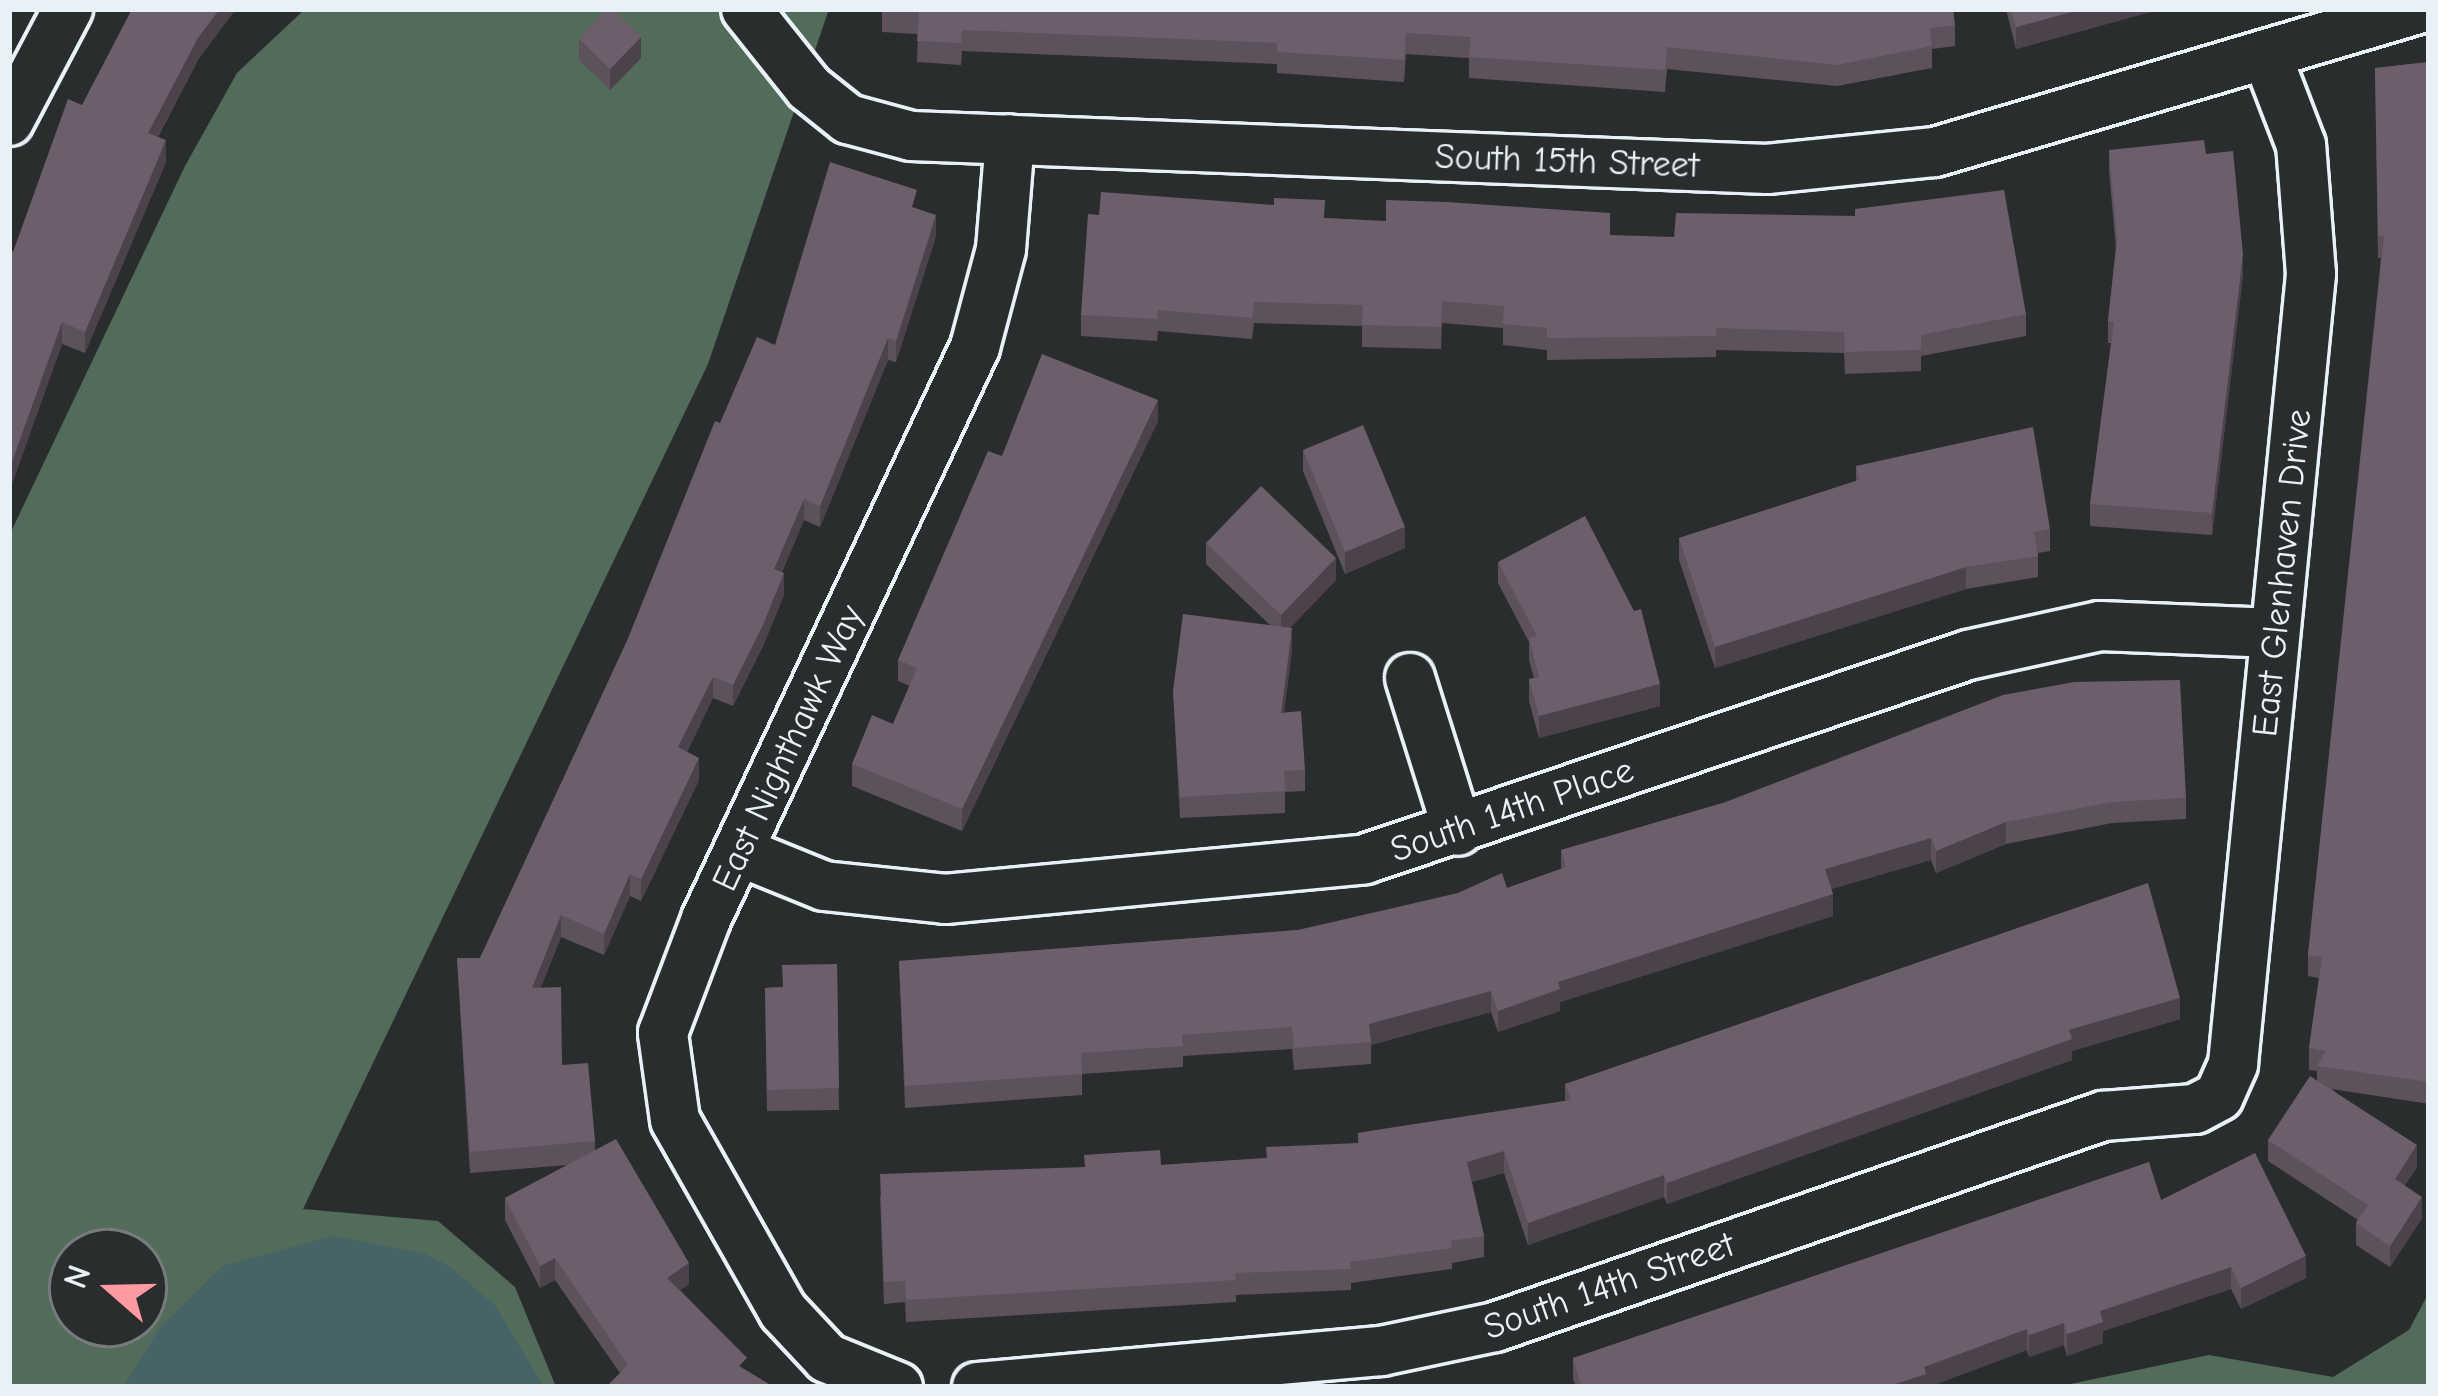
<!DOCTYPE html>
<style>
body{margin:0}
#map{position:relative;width:2438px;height:1396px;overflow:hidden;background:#2a2d2e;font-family:"Comic Neue",sans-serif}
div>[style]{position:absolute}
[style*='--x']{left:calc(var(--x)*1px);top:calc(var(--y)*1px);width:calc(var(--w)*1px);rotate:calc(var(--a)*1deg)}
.green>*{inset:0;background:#536c59}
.water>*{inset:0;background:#466368}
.roads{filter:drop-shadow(3px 0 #e8f1f8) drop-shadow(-3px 0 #e8f1f8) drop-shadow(0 3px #e8f1f8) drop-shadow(0 -3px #e8f1f8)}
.street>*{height:48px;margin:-24px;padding:0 24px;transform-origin:24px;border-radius:24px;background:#2a2d2e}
.wall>*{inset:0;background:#5d515c}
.shaded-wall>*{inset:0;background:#4c424b}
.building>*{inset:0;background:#6c5e6b}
span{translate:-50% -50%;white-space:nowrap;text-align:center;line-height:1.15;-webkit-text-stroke:9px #2a2d2e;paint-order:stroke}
.street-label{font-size:36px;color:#e8f1f8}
.frame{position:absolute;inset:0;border:12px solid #e8f1f8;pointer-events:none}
.north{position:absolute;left:48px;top:1228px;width:120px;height:120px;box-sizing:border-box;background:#2a2d2e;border:3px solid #767b7f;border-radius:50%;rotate:290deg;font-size:33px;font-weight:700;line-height:48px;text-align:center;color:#e8f1f8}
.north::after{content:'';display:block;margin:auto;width:42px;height:54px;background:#ff9aa2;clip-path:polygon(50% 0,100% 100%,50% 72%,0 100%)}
</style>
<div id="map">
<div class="green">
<i style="clip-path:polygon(evenodd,305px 9px,829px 9px,708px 364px,303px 1209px,438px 1221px,515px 1287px,556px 1387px,9px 1387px,9px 536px,185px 166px,237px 73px,305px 9px,72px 1252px,144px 1252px,144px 1324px,72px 1324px,72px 1252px)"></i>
<i style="clip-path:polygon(2429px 1292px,2429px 1387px,2056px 1387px,2209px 1355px,2333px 1377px,2409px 1330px)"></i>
</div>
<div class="water">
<i style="clip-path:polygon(333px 1236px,426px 1254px,450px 1267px,495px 1305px,544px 1387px,123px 1387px,161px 1326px,223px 1266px)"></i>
</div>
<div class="roads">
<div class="street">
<i style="--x:746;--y:9;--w:101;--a:51.4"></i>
<i style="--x:809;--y:88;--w:50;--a:38.5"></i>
<i style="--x:848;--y:119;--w:65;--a:15.1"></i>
<i style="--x:911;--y:136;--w:857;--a:2.21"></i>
<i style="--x:1767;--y:169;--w:169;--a:-5.8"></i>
<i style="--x:1935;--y:152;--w:504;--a:-16.49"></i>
<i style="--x:9;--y:121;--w:127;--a:-62.2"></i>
<i style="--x:1410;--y:678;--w:160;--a:72.6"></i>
<i style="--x:738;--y:851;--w:93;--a:22.1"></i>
<i style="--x:824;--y:886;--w:122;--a:6.1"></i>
<i style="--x:945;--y:899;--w:422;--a:-5.4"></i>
<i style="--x:1365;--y:859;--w:637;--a:-18.69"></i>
<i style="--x:1968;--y:655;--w:135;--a:-12.4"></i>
<i style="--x:2100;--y:626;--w:175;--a:2.3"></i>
<i style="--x:898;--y:1387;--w:77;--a:-157.8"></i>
<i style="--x:827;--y:1358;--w:64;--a:-133.1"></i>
<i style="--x:783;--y:1311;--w:219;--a:-119.5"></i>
<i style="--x:675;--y:1120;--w:88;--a:-97.9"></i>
<i style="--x:663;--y:1033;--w:122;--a:-69.3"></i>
<i style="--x:706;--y:919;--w:632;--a:-64.81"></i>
<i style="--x:975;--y:347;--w:101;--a:-75.1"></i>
<i style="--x:1001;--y:249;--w:110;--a:-85.3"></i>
<i style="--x:977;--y:1387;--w:406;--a:-5.1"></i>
<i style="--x:1381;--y:1351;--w:116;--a:-11.9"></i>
<i style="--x:1495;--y:1327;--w:644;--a:-19.14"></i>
<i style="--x:2103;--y:1116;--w:92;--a:-4.4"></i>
<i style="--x:2195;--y:1109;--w:27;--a:-28"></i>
<i style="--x:2219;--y:1096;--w:35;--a:-66"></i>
<i style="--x:2233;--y:1064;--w:794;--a:-84.36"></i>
<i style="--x:2311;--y:274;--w:129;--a:-94.4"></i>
<i style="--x:2301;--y:145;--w:97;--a:-111"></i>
</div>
</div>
<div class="wall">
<i style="clip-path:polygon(882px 9px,1955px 25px,1955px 46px,1932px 49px,1932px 68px,1837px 86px,1667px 69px,1665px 92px,1469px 78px,1469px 58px,1406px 54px,1404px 82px,1277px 73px,1277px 64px,962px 51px,961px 65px,917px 62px,918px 34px,882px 32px)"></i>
<i style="clip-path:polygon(2006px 9px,2161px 9px,2016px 49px)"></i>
<i style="clip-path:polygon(579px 39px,641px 58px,610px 90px,579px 60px)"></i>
<i style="clip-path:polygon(198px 60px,158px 137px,166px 162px,85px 353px,62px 344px,9px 492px,9px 250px,13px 252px,82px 105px)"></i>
<i style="clip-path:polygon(2429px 62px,2429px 1104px,2332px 1089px,2417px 1167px,2405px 1185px,2422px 1218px,2390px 1267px,2356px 1245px,2356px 1223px,2358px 1220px,2268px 1161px,2268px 1140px,2317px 1080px,2317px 1071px,2309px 1070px,2309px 1048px,2319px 978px,2308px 976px,2308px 955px,2381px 258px,2378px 258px,2375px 68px)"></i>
<i style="clip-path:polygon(2109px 150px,2206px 154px,2243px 275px,2212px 535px,2090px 526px,2090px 504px,2111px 343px,2108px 343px,2108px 321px,2116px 249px,2109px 171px)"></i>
<i style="clip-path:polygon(917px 209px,936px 236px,896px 362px,888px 360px,820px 527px,804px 520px,782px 572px,784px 595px,763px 646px,733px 706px,713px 698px,687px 752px,699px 780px,641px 901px,630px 896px,604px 955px,561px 937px,541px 987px,562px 1065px,595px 1141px,595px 1151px,689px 1284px,680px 1290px,747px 1358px,620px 1373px,555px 1280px,540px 1288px,505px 1220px,505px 1198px,568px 1165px,470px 1173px,457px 958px,480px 958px,627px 641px,720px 423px,775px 345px)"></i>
<i style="clip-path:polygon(1325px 218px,1610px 235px,2026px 314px,2026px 336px,1921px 356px,1921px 371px,1845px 374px,1844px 353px,1716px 350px,1716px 357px,1547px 360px,1547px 350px,1503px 345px,1503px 328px,1442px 323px,1441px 349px,1362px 347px,1362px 326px,1254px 323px,1252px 339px,1158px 331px,1157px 341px,1081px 336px,1081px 315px)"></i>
<i style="clip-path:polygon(1158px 421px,962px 831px,852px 786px,852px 764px,893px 724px,910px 686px,898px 681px,898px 660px)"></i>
<i style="clip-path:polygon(1303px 450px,1405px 548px,1345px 574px,1303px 471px)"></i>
<i style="clip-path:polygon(1856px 466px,2050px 529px,2050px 551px,2038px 553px,2038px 577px,1966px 589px,1715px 668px,1679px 560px,1679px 538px,1856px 481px)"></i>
<i style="clip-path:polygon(1206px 543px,1336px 580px,1290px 628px,1292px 650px,1284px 712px,1305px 770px,1305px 791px,1285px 792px,1285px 813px,1180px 818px,1173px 691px,1270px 625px,1206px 564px)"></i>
<i style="clip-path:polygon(1498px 562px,1660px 706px,1539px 738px,1529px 701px,1529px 679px,1534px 678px,1529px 660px,1529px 642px,1498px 583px)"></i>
<i style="clip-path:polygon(2186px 798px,2186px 819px,2112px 823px,2006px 844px,1936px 873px,1931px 860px,1831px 889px,1833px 916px,1560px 1002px,1560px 1011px,1498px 1032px,1491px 1012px,1371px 1045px,1371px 1064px,1294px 1070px,1292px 1049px,1183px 1056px,1183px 1067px,1082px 1074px,1082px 1095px,905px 1108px,899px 961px,1298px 930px,1507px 888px,1561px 869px,1561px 850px,1723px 803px)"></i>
<i style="clip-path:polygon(837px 964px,839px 1110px,767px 1111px,765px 988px,782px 987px)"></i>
<i style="clip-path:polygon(2180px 1019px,2072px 1051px,2072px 1060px,1667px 1204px,1664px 1197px,1528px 1245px,1504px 1173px,1472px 1182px,1484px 1236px,1484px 1257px,1452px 1263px,1452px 1269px,1351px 1283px,1351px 1290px,1236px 1295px,1236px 1302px,906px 1322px,905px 1302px,884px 1304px,880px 1196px,1161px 1165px,1266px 1158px,1358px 1143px,1358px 1133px,1565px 1101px,1565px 1084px)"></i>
<i style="clip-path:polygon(2161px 1200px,2306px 1278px,2241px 1309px,2231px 1289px,2103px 1331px,2103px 1343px,2067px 1356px,2064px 1345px,2029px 1357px,2027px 1350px,1928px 1387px,1576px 1387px,1573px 1379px,1573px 1358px)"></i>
</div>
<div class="shaded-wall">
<i style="clip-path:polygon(220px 9px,236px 9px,198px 60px,148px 154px,148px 133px,198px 38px)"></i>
<i style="clip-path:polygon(2083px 9px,2161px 9px,2016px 49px,2016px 27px)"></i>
<i style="clip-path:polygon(641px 37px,641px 58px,610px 90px,610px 69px)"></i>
<i style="clip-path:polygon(166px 140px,166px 162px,85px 353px,85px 332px)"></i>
<i style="clip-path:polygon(936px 215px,936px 236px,896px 362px,896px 341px)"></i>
<i style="clip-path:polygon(2243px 254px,2243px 275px,2212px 535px,2212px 513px)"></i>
<i style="clip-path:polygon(62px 322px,62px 344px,9px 492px,9px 470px)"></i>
<i style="clip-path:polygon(888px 338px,888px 360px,820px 527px,820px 506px)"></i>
<i style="clip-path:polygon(1158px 400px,1158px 421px,962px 831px,962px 809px)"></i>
<i style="clip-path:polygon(804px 499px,804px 520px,774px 590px,774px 569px)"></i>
<i style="clip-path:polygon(1405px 527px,1405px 548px,1345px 574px,1345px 552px)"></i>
<i style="clip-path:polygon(1336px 558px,1336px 580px,1281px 637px,1281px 615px)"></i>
<i style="clip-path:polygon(1966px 567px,1966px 589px,1715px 668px,1715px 647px)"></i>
<i style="clip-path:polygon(784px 573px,784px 595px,763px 646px,733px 706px,733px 685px)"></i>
<i style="clip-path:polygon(1292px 628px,1292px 650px,1281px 734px,1281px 713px)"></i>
<i style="clip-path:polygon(713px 677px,713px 698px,678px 769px,678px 747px)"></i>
<i style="clip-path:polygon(1660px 684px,1660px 706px,1539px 738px,1539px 716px)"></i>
<i style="clip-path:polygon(699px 758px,699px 780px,641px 901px,641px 879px)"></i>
<i style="clip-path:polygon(2006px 822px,2006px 844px,1936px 873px,1936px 851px)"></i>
<i style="clip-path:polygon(1931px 838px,1931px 860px,1825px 891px,1825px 869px)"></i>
<i style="clip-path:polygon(630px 874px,630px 896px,604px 955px,604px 934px)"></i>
<i style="clip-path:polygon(1833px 894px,1833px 916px,1560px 1002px,1560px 1011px,1498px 1032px,1498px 1011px,1558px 982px)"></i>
<i style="clip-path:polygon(561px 915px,561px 937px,532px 1009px,532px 988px)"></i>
<i style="clip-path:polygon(1491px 991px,1491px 1012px,1371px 1045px,1369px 1024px)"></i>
<i style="clip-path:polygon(2180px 998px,2180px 1019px,2072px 1051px,2072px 1060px,1667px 1204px,1667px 1183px,2069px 1030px)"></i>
<i style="clip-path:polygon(2417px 1145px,2417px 1167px,2395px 1200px,2395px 1179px)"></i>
<i style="clip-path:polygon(1504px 1151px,1504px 1173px,1467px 1183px,1467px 1162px)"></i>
<i style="clip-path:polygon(1664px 1175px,1664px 1197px,1528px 1245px,1528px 1223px)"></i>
<i style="clip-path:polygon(2422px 1197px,2422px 1218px,2390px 1267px,2390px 1246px)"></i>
<i style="clip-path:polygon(2306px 1256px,2306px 1278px,2241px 1309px,2241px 1288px)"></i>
<i style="clip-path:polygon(555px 1258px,555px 1280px,540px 1288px,540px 1266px)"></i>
<i style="clip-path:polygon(689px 1263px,689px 1284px,667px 1299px,667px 1278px)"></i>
<i style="clip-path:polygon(2231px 1267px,2231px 1289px,2103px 1331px,2103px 1343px,2067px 1356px,2067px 1334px,2100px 1311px)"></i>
<i style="clip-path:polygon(2064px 1323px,2064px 1345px,2029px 1357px,2029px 1335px)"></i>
<i style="clip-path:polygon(2027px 1329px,2027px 1350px,1928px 1387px,1886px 1387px,1924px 1367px)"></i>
</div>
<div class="building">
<i style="clip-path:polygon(132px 9px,220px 9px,198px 38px,148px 133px,166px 140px,85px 332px,62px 322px,9px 470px,9px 250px,13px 252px,68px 99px,82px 105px)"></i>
<i style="clip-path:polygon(607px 9px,612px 9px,641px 37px,610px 69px,579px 39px)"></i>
<i style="clip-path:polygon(882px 9px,1953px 9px,1955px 25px,1930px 28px,1932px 46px,1837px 65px,1667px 47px,1665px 70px,1469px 57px,1471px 37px,1406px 33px,1404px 60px,1277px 52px,1277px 43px,962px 30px,961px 43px,917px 41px,919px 12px)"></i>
<i style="clip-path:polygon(2011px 9px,2083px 9px,2016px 27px)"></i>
<i style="clip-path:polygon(2429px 62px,2428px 817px,2429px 1082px,2317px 1066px,2326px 1051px,2309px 1048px,2322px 957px,2308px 955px,2384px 236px,2378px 236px,2375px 68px)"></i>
<i style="clip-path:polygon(2204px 140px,2206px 154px,2233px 151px,2243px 254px,2212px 513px,2090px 504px,2114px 322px,2108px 321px,2117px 239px,2109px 150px)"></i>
<i style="clip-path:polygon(830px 162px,917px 190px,912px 207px,936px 215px,896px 341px,888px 338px,820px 506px,804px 499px,774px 569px,784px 573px,763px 625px,733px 685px,713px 677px,678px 747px,699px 758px,641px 879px,630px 874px,604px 934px,561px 915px,532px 988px,561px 987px,562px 1065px,588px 1063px,595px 1141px,470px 1152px,457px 958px,480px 958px,627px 641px,715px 421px,720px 423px,757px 337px,775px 345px)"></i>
<i style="clip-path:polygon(2004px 190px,2026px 314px,1921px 335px,1921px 350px,1845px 352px,1844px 332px,1716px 328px,1716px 336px,1547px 338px,1547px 328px,1503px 324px,1504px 306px,1442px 301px,1441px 327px,1362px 325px,1363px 305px,1254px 302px,1252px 318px,1158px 310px,1157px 319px,1081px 315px,1088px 214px,1099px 215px,1101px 192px,1274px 205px,1274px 198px,1325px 200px,1324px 218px,1386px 221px,1386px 200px,1446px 202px,1610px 213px,1610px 235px,1674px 237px,1676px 213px,1855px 216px,1855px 209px)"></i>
<i style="clip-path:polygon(1042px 354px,1158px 400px,962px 809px,852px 764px,872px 715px,893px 724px,917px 668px,898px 660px,988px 451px,1002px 456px)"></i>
<i style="clip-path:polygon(1363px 425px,1405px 527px,1345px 552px,1303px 450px)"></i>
<i style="clip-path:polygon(2033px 427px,2050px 529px,2034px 532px,2038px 556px,1966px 567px,1715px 647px,1679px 538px,1859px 480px,1856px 466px)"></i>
<i style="clip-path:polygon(1261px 486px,1336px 558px,1281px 615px,1206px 543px)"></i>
<i style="clip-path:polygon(1585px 516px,1634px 611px,1641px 609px,1660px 684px,1539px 716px,1529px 679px,1539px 677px,1529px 638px,1537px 636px,1498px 562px)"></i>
<i style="clip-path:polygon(1183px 614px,1292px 628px,1281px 713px,1301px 711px,1305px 770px,1284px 771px,1285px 791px,1180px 797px,1173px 691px)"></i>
<i style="clip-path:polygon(2180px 680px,2186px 798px,2112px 802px,2006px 822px,1936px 851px,1931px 838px,1825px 869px,1833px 894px,1558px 982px,1560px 989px,1498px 1011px,1491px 991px,1369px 1024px,1371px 1042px,1294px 1048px,1292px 1027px,1182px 1035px,1183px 1046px,1081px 1053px,1082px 1074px,905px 1086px,899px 961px,1298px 930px,1458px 893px,1502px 873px,1507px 888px,1566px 867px,1561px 850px,1723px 803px,2003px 695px,2074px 682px)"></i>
<i style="clip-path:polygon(2148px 883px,2180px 998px,2069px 1030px,2072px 1039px,1667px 1183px,1664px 1175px,1528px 1223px,1504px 1151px,1467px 1162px,1484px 1236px,1451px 1241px,1452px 1248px,1350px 1262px,1351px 1269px,1235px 1273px,1236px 1280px,906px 1300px,905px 1281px,884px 1282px,880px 1174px,1085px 1167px,1084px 1155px,1160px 1150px,1161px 1165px,1267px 1158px,1266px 1147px,1359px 1143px,1358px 1133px,1571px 1100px,1565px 1084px)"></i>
<i style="clip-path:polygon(837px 964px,839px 1088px,767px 1090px,765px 988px,783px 987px,782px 965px)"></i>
<i style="clip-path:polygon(2310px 1076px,2417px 1145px,2395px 1179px,2422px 1197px,2390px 1246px,2356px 1223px,2368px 1205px,2268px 1140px)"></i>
<i style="clip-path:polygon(616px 1139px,689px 1263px,667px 1278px,747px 1358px,739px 1366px,774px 1387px,606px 1387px,628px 1365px,555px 1258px,540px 1266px,505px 1198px)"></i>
<i style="clip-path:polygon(2255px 1153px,2306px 1256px,2241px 1288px,2231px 1267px,2100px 1311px,2103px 1322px,2067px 1334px,2064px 1323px,2029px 1335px,2027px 1329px,1924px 1367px,1926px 1374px,1886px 1387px,1581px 1387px,1573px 1358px,2149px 1162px,2161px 1200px)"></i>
</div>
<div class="street-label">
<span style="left:1567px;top:161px;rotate:2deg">South 15th Street</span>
<span style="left:2282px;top:573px;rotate:-84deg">East Glenhaven Drive</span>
<span style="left:788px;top:748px;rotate:-65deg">East Nighthawk Way</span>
<span style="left:1512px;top:810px;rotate:-19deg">South 14th Place</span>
<span style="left:1609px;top:1286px;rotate:-19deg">South 14th Street</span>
</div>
<div class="frame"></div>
<div class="north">N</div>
</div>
